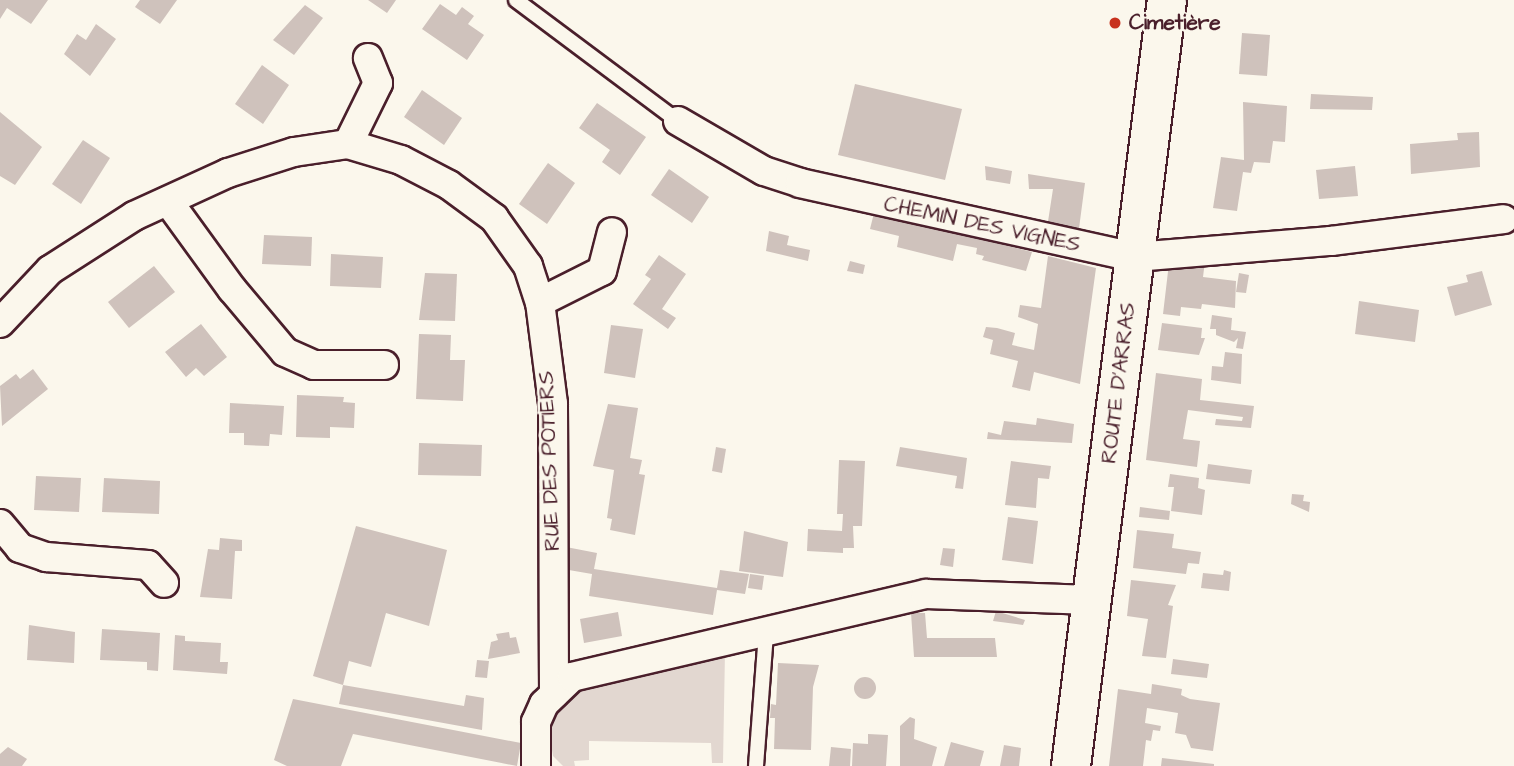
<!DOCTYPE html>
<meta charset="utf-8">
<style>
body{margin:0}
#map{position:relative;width:1514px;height:766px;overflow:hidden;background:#fbf7ec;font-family:"Architects Daughter",sans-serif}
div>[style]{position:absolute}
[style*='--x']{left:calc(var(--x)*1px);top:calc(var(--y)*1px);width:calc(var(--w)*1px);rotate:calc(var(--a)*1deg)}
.green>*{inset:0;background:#e2d7d0}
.building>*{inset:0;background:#cfc2bc}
.round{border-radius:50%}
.roads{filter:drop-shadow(2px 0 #4a1f2b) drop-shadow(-2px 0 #4a1f2b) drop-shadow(0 2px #4a1f2b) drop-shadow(0 -2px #4a1f2b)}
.service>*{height:14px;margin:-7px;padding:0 7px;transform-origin:7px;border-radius:7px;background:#fbf7ec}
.minor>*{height:28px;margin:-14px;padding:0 14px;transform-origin:14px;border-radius:14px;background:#fbf7ec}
.secondary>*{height:38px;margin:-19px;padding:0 19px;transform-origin:19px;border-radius:19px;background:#fbf7ec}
.dots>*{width:19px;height:19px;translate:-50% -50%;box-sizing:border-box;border:4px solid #fbf7ec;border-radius:50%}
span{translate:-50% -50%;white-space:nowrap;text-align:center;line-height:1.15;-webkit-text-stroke:5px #fbf7ec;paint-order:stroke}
.poi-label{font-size:21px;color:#4a1f2b;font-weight:700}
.left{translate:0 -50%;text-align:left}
.street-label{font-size:21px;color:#4a1f2b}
</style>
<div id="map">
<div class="green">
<i style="clip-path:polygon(725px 652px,723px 763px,712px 763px,711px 743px,589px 741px,589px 760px,574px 761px,575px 766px,563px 766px,553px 756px,547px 722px,570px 689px)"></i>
</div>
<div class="building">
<i style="clip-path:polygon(0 0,48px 0,31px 24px,7px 8px,0 19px)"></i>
<i style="clip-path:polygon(140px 0,177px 0,160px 24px,135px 7px)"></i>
<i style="clip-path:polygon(368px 0,396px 0,387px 13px)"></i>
<i style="clip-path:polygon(440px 4px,456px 15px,462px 7px,474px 16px,468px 24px,484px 35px,467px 60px,422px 29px)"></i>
<i style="clip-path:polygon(305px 5px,323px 18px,294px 55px,273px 40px)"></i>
<i style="clip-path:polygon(96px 24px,116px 39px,90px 76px,64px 54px,77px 34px,86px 40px)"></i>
<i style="clip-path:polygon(1242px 33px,1270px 35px,1267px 76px,1239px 74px)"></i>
<i style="clip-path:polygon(262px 65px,289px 85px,263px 124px,235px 104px)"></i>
<i style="clip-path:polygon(855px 84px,962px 109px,945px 180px,838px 155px)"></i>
<i style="clip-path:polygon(422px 90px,462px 118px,444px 145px,404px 117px)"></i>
<i style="clip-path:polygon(1311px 94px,1373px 97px,1372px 110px,1310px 109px)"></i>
<i style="clip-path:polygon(1243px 102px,1287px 106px,1285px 142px,1273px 141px,1270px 163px,1254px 162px,1251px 173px,1243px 172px,1237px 211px,1213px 208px,1221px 157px,1244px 160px)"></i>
<i style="clip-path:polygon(597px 103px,646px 137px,620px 175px,602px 162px,610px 150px,579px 128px)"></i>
<i style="clip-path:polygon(0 112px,42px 147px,15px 185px,0 176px)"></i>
<i style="clip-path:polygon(1479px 132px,1480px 167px,1411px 174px,1410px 144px,1458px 140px,1457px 133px)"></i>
<i style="clip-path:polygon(83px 140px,110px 158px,81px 204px,52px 184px)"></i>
<i style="clip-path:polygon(548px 163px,575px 183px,547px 224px,519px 204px)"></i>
<i style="clip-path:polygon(985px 166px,1012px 171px,1010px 184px,986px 180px)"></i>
<i style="clip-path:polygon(1355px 166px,1358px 196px,1319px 199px,1316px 170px)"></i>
<i style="clip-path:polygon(669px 169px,709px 197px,692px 223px,651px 195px)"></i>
<i style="clip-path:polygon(1028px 174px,1085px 183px,1078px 236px,1047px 228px,1053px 189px,1029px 189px)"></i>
<i style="clip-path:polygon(874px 213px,1032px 252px,1026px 271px,982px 260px,984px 256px,976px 254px,977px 248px,957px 244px,953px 261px,897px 247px,899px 236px,870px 229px)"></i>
<i style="clip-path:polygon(769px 231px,789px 236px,787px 245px,810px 250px,808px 261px,766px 251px)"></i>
<i style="clip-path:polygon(264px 235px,312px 237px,311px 266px,262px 264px)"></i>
<i style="clip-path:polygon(331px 254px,383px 257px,381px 288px,330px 286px)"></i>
<i style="clip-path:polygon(659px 255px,686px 274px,662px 309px,676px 318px,668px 329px,633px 304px,651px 279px,645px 275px)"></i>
<i style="clip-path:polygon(1048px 256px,1096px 268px,1080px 384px,1034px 372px,1030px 391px,1012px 387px,1018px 361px,990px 354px,993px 340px,983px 337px,986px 327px,997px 328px,1015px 333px,1012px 345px,1034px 350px,1038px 324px,1018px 317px,1020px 305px,1041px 308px)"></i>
<i style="clip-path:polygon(850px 261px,865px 265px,863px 274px,847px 271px)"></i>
<i style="clip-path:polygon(1205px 261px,1203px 277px,1236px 281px,1235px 308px,1202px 304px,1201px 309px,1181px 307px,1180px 316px,1163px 314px,1169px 263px)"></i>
<i style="clip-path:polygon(154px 266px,175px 292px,129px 328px,108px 302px)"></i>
<i style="clip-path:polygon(1482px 271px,1492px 305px,1455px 316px,1447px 287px,1468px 282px,1466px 275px)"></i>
<i style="clip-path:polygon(425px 273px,457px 274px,455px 321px,419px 320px)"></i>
<i style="clip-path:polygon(1239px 273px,1249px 275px,1246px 293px,1236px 292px)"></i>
<i style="clip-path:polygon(1359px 301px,1419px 310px,1415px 342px,1355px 334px)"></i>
<i style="clip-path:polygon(1212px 315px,1232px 318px,1231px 330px,1246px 332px,1243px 349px,1236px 348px,1238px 338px,1234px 342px,1216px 335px,1216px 329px,1210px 329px)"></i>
<i style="clip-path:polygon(1162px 323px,1202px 328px,1201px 338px,1205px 338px,1199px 355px,1158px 350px)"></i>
<i style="clip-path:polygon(201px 324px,227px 357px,204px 376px,196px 368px,186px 377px,165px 352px)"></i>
<i style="clip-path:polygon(611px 325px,643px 329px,635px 378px,604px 373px)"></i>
<i style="clip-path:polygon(419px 334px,451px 335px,450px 360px,465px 360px,463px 401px,416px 399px)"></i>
<i style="clip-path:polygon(1225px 352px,1242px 354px,1241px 384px,1211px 380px,1212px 366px,1223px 367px)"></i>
<i style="clip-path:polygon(33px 369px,48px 389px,2px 426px,0 386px,16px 374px,20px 379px)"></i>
<i style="clip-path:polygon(1156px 373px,1202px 379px,1200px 400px,1254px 406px,1251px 428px,1215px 425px,1216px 419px,1242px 421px,1243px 417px,1188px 410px,1183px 439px,1200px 441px,1197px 467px,1146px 460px)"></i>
<i style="clip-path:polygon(297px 395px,344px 397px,343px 402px,355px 403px,354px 428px,330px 427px,330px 438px,296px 437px)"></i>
<i style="clip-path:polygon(230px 403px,284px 406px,282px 435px,270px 434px,269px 446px,244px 445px,244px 433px,229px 433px)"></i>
<i style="clip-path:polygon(608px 404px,638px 408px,630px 458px,642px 460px,639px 474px,645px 475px,635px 535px,610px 530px,612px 519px,607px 518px,614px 470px,593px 466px)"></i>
<i style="clip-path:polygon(1037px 418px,1074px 424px,1072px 443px,987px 439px,988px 432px,1001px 435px,1004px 421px,1036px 425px)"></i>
<i style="clip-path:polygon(419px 443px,482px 445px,481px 476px,418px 475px)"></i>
<i style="clip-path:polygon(716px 447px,726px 449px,722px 473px,712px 471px)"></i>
<i style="clip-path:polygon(900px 447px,967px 458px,963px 489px,955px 488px,957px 476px,896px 466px)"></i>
<i style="clip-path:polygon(839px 460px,865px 461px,862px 526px,853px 526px,854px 548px,843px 548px,843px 553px,807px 551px,808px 529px,842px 531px,843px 514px,837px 514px)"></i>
<i style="clip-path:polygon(1011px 461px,1051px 466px,1049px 479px,1038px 478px,1036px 508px,1005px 505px)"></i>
<i style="clip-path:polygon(1208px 464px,1252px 470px,1250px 484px,1206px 479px)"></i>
<i style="clip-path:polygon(1170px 474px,1199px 478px,1198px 488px,1205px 490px,1202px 515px,1171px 511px,1174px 487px,1168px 487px)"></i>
<i style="clip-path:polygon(36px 476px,81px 478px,79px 512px,34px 510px)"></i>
<i style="clip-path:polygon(104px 478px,160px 481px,159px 514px,102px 512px)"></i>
<i style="clip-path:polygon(1292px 494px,1304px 495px,1303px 501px,1310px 502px,1309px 512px,1291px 504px)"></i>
<i style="clip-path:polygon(1140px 507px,1170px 511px,1169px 520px,1139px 517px)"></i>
<i style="clip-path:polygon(1008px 517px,1038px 521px,1033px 564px,1002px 560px)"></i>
<i style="clip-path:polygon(356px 526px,447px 550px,429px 626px,386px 613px,371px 667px,349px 661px,343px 685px,464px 706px,466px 695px,484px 698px,482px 730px,339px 704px,343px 685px,313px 676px)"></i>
<i style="clip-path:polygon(1137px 530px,1174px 534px,1172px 548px,1201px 552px,1199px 564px,1188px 563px,1186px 574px,1133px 568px)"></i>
<i style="clip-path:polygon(744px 531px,788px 542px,783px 577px,739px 571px)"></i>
<i style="clip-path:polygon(220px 538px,242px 540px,242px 551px,235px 551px,232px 599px,200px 597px,208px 549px,219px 550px)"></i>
<i style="clip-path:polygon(566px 547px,597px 553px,594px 569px,717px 588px,720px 570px,749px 574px,745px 594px,717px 590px,713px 615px,589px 596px,592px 574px,563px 569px)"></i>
<i style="clip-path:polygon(943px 548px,955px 549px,953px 567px,940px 565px)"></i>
<i style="clip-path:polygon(1224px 570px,1231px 572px,1229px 591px,1201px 588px,1203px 573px,1223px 575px)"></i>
<i style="clip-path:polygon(750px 574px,764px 576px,762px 590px,748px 588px)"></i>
<i style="clip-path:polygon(1131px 580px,1176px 585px,1168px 605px,1173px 606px,1166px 658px,1142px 656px,1148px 619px,1127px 616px)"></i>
<i style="clip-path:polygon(996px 611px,1025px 620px,1023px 625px,993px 621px)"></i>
<i style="clip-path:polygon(618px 612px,622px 636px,584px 643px,580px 619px)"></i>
<i style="clip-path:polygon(911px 613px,925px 613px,927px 638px,995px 638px,997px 657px,914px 657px)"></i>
<i style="clip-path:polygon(29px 625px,75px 632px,74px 663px,27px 660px)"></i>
<i style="clip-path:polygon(102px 629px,160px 633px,158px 671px,147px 670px,147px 662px,100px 660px)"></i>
<i style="clip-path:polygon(509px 632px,510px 638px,516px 637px,520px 653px,488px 659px,491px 642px,498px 640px,496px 634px)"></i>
<i style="clip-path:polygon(175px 635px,185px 636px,185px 641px,221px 643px,220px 662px,228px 662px,227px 674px,173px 670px)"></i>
<i style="clip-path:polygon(1173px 659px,1209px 664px,1207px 678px,1171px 674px)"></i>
<i style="clip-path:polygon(477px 660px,489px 661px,487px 678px,475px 677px)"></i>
<i style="clip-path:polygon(778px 663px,819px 665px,813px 687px,811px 750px,774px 749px,775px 718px,770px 718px,771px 704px,776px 705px)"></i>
<i class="round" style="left:854px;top:677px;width:22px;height:22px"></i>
<i style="clip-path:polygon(1152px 684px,1182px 689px,1181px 695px,1190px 699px,1220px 703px,1213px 751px,1191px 748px,1186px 735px,1175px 733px,1178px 713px,1147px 708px,1145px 723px,1161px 726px,1160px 731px,1153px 730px,1151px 741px,1146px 740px,1143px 766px,1109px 766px,1118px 689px,1151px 694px)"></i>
<i style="clip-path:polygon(293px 699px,521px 743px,517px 766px,353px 734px,341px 766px,287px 766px,274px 760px)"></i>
<i style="clip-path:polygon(910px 717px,915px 719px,914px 739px,937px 747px,932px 766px,900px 766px,900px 726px)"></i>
<i style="clip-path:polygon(868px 734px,888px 735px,886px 766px,852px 766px,853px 743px,868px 744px)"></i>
<i style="clip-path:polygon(951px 742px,984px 751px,980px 766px,944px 766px)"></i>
<i style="clip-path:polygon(1004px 745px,1021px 748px,1019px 766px,1000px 766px)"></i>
<i style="clip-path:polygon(8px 747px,27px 759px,22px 766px,0 766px,0 754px)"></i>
<i style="clip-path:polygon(831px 747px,851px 749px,850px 766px,829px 766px)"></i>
<i style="clip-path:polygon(1162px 758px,1214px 764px,1214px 766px,1161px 766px)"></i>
</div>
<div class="roads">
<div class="service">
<i style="--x:516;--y:0;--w:202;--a:36.8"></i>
<i style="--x:756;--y:766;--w:134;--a:-85.7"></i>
</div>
<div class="minor">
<i style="--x:678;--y:121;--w:99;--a:30.2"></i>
<i style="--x:764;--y:171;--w:38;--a:18"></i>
<i style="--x:800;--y:183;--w:343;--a:12.5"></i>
<i style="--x:1135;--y:257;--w:197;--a:-4.7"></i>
<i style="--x:1331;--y:241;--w:174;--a:-7.2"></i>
<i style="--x:348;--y:144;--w:68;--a:-63.8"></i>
<i style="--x:378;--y:83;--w:27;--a:-112"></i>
<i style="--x:168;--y:201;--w:109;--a:54"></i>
<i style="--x:232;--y:289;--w:82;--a:49.9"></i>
<i style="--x:285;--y:352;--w:32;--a:24"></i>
<i style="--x:314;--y:365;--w:70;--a:0"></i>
<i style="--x:540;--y:302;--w:69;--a:-26.6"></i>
<i style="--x:602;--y:271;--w:40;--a:-75.6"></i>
<i style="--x:0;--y:323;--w:73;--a:-46.7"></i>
<i style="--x:50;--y:270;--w:100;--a:-32.7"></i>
<i style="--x:134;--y:216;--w:103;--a:-24.6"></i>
<i style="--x:228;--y:173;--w:69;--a:-17.7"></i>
<i style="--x:294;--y:152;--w:55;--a:-8.4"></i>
<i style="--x:348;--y:144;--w:55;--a:16.8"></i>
<i style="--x:401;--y:160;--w:54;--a:27.5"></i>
<i style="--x:449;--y:185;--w:56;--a:36.3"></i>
<i style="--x:494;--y:218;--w:59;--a:54.7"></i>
<i style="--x:528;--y:266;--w:38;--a:72"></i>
<i style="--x:540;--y:302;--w:103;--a:82.7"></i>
<i style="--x:553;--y:404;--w:290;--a:89.8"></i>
<i style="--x:0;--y:524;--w:31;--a:50"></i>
<i style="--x:20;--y:548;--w:28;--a:19"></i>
<i style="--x:46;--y:557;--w:102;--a:4.5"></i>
<i style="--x:148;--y:565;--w:24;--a:48"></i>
<i style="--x:536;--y:766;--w:44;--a:-90"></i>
<i style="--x:536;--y:722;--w:20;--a:-66"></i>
<i style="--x:544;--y:704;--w:39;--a:-44"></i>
<i style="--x:572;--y:677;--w:364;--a:-13.2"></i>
<i style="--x:926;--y:594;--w:165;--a:2.1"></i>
</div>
<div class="secondary">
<i style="--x:1071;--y:766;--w:772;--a:-82.86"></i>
</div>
</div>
<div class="dots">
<i style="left:1115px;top:23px;background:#c8321e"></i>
</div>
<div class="poi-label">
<span class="left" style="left:1129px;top:23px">Cimetière</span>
</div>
<div class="street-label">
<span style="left:982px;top:225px;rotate:12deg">CHEMIN DES VIGNES</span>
<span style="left:1119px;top:383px;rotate:-83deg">ROUTE D'ARRAS</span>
<span style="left:550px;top:461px;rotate:-92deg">RUE DES POTIERS</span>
</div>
</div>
